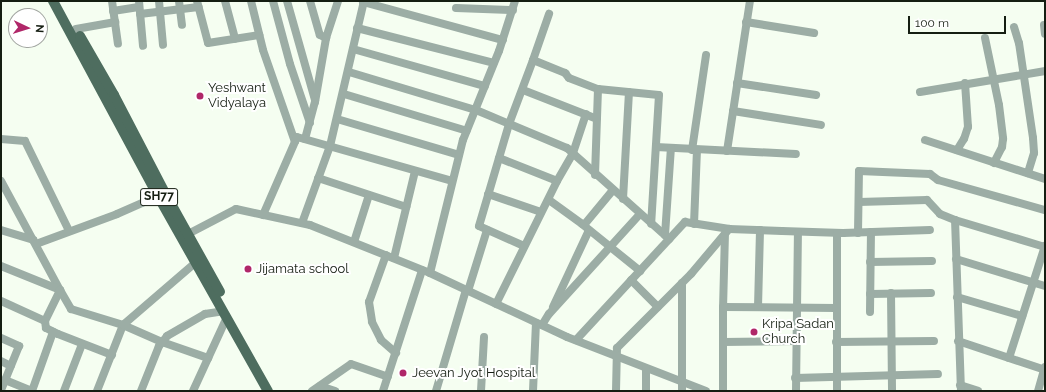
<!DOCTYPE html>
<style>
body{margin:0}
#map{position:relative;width:1046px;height:392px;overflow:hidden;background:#f5fef1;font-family:Raleway,sans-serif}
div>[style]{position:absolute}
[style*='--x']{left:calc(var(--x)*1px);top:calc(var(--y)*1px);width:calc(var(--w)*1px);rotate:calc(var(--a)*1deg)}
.minor>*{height:8px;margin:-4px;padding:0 4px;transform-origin:4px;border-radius:4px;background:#9cada5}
.major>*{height:10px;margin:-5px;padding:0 5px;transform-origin:5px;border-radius:5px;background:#4e6d5f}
.dots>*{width:11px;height:11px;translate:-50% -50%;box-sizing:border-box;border:2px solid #fff;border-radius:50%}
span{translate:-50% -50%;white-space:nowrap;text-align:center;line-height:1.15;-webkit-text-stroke:4px #fff;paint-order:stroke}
.shield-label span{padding:1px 3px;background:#fff;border:1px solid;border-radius:3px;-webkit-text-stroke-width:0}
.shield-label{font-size:12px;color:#151e12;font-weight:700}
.poi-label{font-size:13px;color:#151e12}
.left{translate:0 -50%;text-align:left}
.frame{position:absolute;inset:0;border:2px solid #151e12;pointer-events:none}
.north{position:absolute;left:8px;top:8px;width:40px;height:40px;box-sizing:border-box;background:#fff;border:1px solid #a1a5a0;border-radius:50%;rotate:94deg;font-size:11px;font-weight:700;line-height:16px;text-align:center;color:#151e12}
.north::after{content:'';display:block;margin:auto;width:14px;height:18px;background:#b02769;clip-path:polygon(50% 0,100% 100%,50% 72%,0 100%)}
.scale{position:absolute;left:908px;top:16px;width:98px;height:18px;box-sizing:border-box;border:2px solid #151e12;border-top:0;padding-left:5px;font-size:12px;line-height:14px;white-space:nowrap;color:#151e12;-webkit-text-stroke:3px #fff;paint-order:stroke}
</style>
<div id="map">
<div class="minor">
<i style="--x:112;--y:1;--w:43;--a:82.1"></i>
<i style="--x:139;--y:1;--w:45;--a:84.9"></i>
<i style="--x:159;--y:1;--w:44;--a:84.8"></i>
<i style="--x:179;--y:1;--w:24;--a:83"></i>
<i style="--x:197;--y:1;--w:43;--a:75.3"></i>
<i style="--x:208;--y:43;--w:52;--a:-8.9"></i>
<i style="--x:225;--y:1;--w:39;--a:75"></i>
<i style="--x:251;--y:1;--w:50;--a:76.2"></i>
<i style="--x:263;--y:50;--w:97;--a:70.8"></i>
<i style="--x:273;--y:1;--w:65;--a:74.9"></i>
<i style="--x:290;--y:64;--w:62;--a:71.3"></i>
<i style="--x:287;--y:1;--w:103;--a:74.2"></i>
<i style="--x:310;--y:1;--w:35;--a:74"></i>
<i style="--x:320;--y:35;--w:7;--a:27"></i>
<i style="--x:363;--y:2;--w:145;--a:15.2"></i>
<i style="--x:456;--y:8;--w:57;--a:2"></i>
<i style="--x:113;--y:11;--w:26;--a:-9"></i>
<i style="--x:140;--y:14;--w:59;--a:-6.8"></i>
<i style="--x:746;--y:22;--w:69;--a:9.2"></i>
<i style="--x:1044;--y:25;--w:9;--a:84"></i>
<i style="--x:1014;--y:27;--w:17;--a:73"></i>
<i style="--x:1019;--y:43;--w:96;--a:81.6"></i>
<i style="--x:1033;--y:138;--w:15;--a:86"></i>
<i style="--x:1034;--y:153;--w:21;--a:107"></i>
<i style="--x:357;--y:28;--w:141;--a:14.3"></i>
<i style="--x:76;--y:29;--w:40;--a:-10"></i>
<i style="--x:985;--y:38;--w:68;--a:78.2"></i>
<i style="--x:999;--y:105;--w:34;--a:83"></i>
<i style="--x:1003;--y:139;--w:8;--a:97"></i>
<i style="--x:1002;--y:147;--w:18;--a:117"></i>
<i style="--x:353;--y:49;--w:137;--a:15.7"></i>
<i style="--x:533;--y:60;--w:49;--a:-70.8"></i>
<i style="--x:349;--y:72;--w:133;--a:16.7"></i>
<i style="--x:476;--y:110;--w:99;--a:22.7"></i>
<i style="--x:567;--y:148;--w:137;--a:41.7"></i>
<i style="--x:737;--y:83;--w:80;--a:8.6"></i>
<i style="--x:598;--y:89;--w:61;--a:5.6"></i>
<i style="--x:659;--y:95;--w:129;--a:93.5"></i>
<i style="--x:523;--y:90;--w:79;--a:21.4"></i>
<i style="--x:920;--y:92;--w:127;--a:-9.5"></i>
<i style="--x:344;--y:94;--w:128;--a:16.7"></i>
<i style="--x:733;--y:111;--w:89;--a:9"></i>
<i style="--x:337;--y:119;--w:127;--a:16.4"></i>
<i style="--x:1;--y:139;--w:24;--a:5"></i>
<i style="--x:25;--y:141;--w:100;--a:63.9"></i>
<i style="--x:305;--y:139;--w:38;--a:-75"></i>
<i style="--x:315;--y:102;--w:65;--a:-80.2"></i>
<i style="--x:326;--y:38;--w:39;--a:-72"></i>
<i style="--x:925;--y:140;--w:126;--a:18"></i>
<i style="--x:656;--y:147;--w:140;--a:2.9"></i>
<i style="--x:692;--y:150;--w:96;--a:-81.6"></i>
<i style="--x:957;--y:150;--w:13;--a:-58"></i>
<i style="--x:964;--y:139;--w:13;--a:-72"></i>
<i style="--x:968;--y:127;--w:44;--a:-93.9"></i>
<i style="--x:727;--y:151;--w:152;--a:-81.3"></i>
<i style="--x:499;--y:158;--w:62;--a:21.6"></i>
<i style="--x:318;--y:178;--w:93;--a:18.2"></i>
<i style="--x:1;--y:181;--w:124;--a:61.6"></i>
<i style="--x:488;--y:194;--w:56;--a:18.8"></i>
<i style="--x:623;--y:199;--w:107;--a:-86.8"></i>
<i style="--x:549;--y:200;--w:41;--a:36"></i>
<i style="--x:582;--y:224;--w:75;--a:39"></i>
<i style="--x:859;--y:202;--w:68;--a:-1.7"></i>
<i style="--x:927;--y:200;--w:19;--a:47"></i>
<i style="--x:940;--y:214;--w:16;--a:22"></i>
<i style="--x:263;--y:215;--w:85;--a:-66.4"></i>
<i style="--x:297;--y:137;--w:161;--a:15.8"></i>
<i style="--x:302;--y:223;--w:82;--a:-70"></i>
<i style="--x:330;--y:146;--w:149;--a:-76.8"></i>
<i style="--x:694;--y:224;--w:74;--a:-87.7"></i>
<i style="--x:584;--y:225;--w:45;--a:-50.4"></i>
<i style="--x:1;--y:230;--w:34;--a:17"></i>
<i style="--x:858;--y:233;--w:62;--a:-89.1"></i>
<i style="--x:859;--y:171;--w:71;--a:2.4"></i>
<i style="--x:930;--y:174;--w:10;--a:37"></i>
<i style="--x:938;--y:180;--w:111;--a:15.7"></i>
<i style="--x:188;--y:234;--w:54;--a:-27.5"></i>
<i style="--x:236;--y:209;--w:76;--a:12.2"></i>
<i style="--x:310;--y:225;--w:129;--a:21.8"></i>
<i style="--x:430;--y:273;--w:151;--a:25"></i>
<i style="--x:567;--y:337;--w:149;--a:21.2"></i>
<i style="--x:665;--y:235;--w:87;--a:-86.1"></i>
<i style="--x:354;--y:242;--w:49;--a:-72.3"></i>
<i style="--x:36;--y:244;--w:86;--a:-20.3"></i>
<i style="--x:117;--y:214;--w:45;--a:-23.7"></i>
<i style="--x:524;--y:246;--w:49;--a:-156"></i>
<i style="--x:479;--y:226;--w:106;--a:-73.6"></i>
<i style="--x:509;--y:124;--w:68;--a:-69.4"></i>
<i style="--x:533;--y:60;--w:35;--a:22"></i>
<i style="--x:565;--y:73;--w:6;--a:51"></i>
<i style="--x:569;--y:78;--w:31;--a:21"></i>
<i style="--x:598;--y:89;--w:86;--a:92"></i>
<i style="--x:386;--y:255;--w:50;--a:109.9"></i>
<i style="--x:369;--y:302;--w:20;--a:81"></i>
<i style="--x:372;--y:322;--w:20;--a:63"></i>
<i style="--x:381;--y:340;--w:20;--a:41"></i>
<i style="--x:394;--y:258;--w:89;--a:-76.4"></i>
<i style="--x:956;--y:259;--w:93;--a:16.9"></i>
<i style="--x:870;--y:262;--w:62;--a:-0.9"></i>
<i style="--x:1;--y:266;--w:64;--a:22.1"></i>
<i style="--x:430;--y:273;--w:137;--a:-76.1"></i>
<i style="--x:463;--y:140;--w:96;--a:-68"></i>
<i style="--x:499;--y:51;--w:52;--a:-72.3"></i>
<i style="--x:631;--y:280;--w:38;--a:45"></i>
<i style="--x:682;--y:283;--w:108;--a:90"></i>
<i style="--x:468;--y:291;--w:64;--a:-72.7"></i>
<i style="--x:891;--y:293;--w:98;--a:89.4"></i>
<i style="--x:870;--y:294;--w:61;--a:-0.9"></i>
<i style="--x:957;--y:297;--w:68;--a:16.3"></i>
<i style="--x:1;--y:301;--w:48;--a:24.4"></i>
<i style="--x:45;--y:321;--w:34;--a:-64"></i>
<i style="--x:60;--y:290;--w:22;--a:60"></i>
<i style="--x:71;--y:309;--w:54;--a:17.1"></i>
<i style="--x:123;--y:325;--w:43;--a:23.6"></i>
<i style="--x:162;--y:342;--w:49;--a:19.2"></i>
<i style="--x:496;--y:304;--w:137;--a:-63.6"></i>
<i style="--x:557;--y:181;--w:32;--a:-60"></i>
<i style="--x:573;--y:153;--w:41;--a:-71.6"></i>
<i style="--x:553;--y:307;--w:85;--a:-64.9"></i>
<i style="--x:723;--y:307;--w:113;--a:0.5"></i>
<i style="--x:758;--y:307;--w:77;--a:-88.5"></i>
<i style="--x:870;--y:312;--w:80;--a:-89.3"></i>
<i style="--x:45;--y:321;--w:7;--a:82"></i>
<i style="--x:46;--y:328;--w:13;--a:27"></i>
<i style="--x:58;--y:334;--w:58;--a:21.3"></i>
<i style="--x:542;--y:325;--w:13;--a:-58"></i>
<i style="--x:549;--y:314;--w:135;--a:-47.7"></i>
<i style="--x:1;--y:338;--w:20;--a:24"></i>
<i style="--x:19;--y:346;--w:48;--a:112.2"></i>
<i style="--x:576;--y:340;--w:161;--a:-47.3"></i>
<i style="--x:685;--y:222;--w:45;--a:9"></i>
<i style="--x:729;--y:229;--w:53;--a:2.2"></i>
<i style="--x:782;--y:231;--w:61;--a:1.9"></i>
<i style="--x:843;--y:233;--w:87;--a:-2"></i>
<i style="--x:958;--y:341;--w:92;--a:18.4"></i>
<i style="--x:723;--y:342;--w:73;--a:-0.8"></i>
<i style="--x:836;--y:342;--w:98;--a:-0.6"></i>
<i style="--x:1009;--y:358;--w:118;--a:-72.2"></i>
<i style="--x:1;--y:361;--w:11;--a:27"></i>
<i style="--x:795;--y:378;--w:143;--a:-1.6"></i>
<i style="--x:5;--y:380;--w:29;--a:22"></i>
<i style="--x:960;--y:385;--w:19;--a:18"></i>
<i style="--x:320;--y:386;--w:16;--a:18"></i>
<i style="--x:32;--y:391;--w:63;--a:-70.4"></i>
<i style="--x:64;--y:391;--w:50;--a:-69"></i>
<i style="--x:97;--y:391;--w:71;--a:-68.5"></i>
<i style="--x:123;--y:325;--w:95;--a:-40.7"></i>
<i style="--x:141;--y:391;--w:48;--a:-68.2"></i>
<i style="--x:159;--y:346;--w:13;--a:-51"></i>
<i style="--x:167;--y:336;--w:44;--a:-30.1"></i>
<i style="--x:205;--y:314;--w:18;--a:-9"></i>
<i style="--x:193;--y:391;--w:81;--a:-65.3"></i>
<i style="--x:312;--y:391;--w:47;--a:-34.7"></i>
<i style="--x:351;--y:364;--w:39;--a:19"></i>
<i style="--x:383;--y:391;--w:127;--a:-72.1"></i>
<i style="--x:436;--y:391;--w:105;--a:-73.5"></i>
<i style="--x:481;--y:391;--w:54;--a:-86.8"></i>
<i style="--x:533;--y:391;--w:68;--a:-87.5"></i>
<i style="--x:616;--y:391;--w:43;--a:-88.7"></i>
<i style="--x:617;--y:348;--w:105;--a:-45"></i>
<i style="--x:691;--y:274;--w:59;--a:-49.8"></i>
<i style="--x:646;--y:391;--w:22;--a:-90"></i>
<i style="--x:723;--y:391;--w:82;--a:-90"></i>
<i style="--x:723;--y:309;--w:75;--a:-88.5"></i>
<i style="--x:796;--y:391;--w:159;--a:-89.3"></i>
<i style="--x:837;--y:391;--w:158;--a:-90"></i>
<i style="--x:961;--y:391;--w:171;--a:-92"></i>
<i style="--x:955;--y:220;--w:94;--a:16.7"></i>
<i style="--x:1038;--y:391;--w:25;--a:-74"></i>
</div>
<div class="major">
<i style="--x:53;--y:1;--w:221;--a:61.7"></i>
<i style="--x:158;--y:196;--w:224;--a:60.6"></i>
<i style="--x:80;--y:36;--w:68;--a:60"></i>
<i style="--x:114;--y:95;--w:110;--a:62.5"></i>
<i style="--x:165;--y:193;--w:113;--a:60.9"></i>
</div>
<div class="dots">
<i style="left:200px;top:96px;background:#b02769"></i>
<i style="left:248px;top:269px;background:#b02769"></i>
<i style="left:754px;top:332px;background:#b02769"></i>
<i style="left:403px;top:373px;background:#b02769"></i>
</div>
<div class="shield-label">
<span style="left:159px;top:197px">SH77</span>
</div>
<div class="poi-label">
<span class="left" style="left:208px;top:96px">Yeshwant<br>Vidyalaya</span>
<span class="left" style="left:256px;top:269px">Jijamata school</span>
<span class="left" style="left:762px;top:332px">Kripa Sadan<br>Church</span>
<span class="left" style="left:412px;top:373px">Jeevan Jyot Hospital</span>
</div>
<div class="frame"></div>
<div class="north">N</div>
<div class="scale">100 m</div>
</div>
